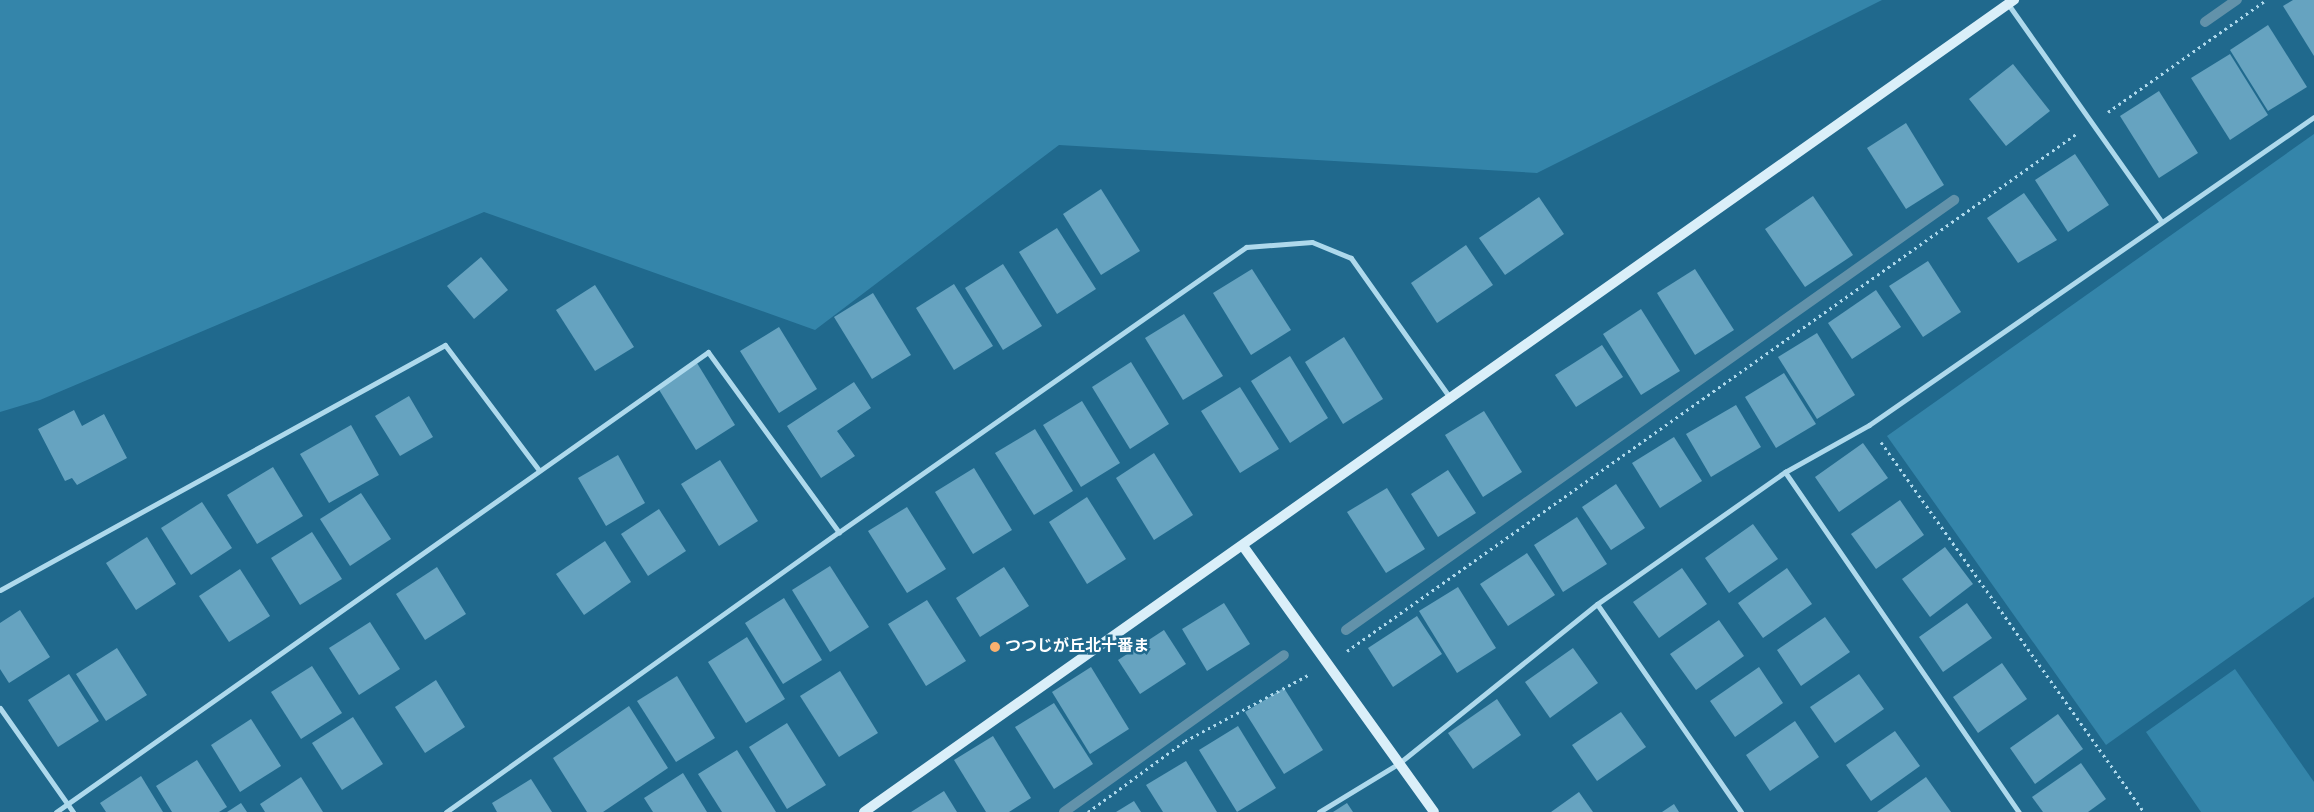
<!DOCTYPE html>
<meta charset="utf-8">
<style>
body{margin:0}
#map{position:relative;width:2314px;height:812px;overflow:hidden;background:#20698d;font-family:"Sofia Sans Condensed","Noto Sans JP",sans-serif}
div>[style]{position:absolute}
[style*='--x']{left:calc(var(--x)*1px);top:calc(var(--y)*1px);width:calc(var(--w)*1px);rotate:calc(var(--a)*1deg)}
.green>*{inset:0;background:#3485aa}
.stream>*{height:10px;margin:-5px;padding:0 5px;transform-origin:5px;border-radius:5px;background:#6292aa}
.building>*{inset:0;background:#66a3c0}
.path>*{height:3px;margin-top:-1.5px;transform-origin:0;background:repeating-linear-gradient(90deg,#aed9ec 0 2.5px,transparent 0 6.5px)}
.street>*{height:5px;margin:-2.5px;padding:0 2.5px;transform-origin:2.5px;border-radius:2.5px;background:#aed9ec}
.secondary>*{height:10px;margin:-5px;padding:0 5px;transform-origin:5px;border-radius:5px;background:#daeff9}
.dots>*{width:14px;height:14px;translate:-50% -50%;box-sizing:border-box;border:2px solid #20698d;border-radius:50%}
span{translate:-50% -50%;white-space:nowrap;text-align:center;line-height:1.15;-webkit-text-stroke:5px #20698d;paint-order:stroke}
.poi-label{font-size:16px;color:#fff;font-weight:700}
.left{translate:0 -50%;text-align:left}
</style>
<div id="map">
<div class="green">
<i style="clip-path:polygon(0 0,1882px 0,1537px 173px,1059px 145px,815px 330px,484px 212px,40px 400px,0 412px)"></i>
<i style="clip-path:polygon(2314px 134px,2314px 597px,2106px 745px,1887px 436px)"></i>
<i style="clip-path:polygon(2235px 669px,2314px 782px,2314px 812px,2201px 812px,2146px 732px)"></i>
</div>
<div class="stream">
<i style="--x:2205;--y:22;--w:39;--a:-35"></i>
<i style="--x:1346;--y:630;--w:745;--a:-35.27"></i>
<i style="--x:1064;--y:812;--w:270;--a:-35.5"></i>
</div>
<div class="building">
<i style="clip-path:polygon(2293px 0,2314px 0,2314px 56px,2283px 6px)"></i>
<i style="clip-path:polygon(2268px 25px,2307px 87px,2268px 111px,2230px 50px)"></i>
<i style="clip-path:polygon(2230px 54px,2268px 115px,2230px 140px,2191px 78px)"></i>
<i style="clip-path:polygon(2013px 64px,2050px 111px,2006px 146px,1969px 99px)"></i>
<i style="clip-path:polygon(2159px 91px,2198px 153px,2159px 178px,2120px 116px)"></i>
<i style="clip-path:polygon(1906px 123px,1944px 185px,1906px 209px,1867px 148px)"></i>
<i style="clip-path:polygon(2075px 154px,2109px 205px,2068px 232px,2035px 180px)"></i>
<i style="clip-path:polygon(1101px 189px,1140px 251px,1101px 275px,1063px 214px)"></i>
<i style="clip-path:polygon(2024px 193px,2057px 240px,2018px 263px,1987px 218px)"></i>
<i style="clip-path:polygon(1813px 196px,1853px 255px,1805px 287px,1765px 229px)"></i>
<i style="clip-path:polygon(1539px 197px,1564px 234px,1505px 275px,1479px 238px)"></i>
<i style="clip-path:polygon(1057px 228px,1096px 289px,1057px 314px,1019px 252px)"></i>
<i style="clip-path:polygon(1466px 245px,1493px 285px,1437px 323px,1411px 283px)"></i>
<i style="clip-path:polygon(481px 257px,508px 290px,474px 319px,447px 286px)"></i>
<i style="clip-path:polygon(1928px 261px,1961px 312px,1923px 337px,1889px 286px)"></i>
<i style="clip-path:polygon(1003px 264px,1042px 326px,1003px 350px,965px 288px)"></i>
<i style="clip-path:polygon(1252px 269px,1291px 330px,1251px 355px,1213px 293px)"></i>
<i style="clip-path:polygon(1695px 269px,1734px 330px,1695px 355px,1657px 293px)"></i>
<i style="clip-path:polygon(954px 284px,993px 346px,954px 370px,916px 308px)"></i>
<i style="clip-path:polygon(595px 285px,634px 347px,595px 371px,556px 310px)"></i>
<i style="clip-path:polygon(1876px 290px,1901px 327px,1852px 359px,1828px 323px)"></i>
<i style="clip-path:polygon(873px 293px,911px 355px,872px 379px,834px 317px)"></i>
<i style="clip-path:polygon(1641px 309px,1680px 371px,1641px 395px,1603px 334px)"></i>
<i style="clip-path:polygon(1184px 314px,1223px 376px,1183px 400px,1145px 338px)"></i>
<i style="clip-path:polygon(779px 327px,817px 389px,779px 413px,740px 351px)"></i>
<i style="clip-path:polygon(1817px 333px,1855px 395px,1817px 419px,1778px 357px)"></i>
<i style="clip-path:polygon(1344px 337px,1383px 399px,1343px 424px,1305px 362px)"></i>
<i style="clip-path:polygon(1602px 345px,1623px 377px,1576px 407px,1555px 375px)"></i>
<i style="clip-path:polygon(1290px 356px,1328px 418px,1290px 443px,1251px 381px)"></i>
<i style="clip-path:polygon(1131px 362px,1169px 424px,1130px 449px,1092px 387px)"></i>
<i style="clip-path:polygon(697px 363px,735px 425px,696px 450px,658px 388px)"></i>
<i style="clip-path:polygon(1784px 373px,1816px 424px,1776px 448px,1745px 397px)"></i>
<i style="clip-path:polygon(854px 382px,871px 408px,837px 431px,855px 456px,821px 478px,787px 426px)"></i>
<i style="clip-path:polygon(1240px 387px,1279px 449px,1240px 473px,1201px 411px)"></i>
<i style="clip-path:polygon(409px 396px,433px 437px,400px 456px,375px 416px)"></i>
<i style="clip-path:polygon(1082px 401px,1120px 463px,1081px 487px,1043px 425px)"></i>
<i style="clip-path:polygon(1736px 405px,1761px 447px,1711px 477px,1686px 434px)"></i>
<i style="clip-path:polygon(74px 410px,82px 426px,104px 414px,127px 458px,77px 485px,72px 478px,65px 481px,38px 429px)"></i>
<i style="clip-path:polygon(1484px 411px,1522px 472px,1483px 497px,1445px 435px)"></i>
<i style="clip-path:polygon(351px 425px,379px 475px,329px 503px,300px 454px)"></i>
<i style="clip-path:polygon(1035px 429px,1073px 491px,1034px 515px,995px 453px)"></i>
<i style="clip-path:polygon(1674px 437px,1702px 481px,1660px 508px,1632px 463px)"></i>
<i style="clip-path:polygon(1863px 443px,1888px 478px,1839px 512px,1815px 477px)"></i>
<i style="clip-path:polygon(1154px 453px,1193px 515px,1154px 540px,1116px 478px)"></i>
<i style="clip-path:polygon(618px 455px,645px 503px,606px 526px,578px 478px)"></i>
<i style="clip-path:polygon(720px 460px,758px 521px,719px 546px,681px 484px)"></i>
<i style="clip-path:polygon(273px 467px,303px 516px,257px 544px,227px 495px)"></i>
<i style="clip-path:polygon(974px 468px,1012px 530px,973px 554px,935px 492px)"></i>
<i style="clip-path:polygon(1448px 470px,1476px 513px,1438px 537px,1411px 494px)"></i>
<i style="clip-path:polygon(1616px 484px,1645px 528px,1611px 550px,1582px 507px)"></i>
<i style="clip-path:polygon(1387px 488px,1425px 549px,1386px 573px,1347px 512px)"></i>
<i style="clip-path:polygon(361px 493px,391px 539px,350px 566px,320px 519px)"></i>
<i style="clip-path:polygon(1087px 497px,1126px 559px,1087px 584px,1049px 522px)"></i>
<i style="clip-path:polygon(1900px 500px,1924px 535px,1876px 569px,1851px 534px)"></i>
<i style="clip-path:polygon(202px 502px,232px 548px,191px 575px,161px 528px)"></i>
<i style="clip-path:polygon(907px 507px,946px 569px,907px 593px,868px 531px)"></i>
<i style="clip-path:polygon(659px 509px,686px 551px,648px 576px,621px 534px)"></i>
<i style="clip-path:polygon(1577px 517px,1607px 564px,1563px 592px,1534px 545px)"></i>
<i style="clip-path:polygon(1753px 524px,1778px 559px,1729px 593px,1705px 558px)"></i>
<i style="clip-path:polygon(312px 532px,342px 579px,300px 605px,271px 558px)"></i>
<i style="clip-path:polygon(147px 537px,176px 584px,136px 610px,106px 563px)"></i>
<i style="clip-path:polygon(605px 541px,631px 582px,584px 615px,556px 574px)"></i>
<i style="clip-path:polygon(1945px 547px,1973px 584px,1930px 617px,1902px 579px)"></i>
<i style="clip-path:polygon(1527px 553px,1555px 595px,1508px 626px,1480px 584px)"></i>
<i style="clip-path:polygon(830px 566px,869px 627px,830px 652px,792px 590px)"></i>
<i style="clip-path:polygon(437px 567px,466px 614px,425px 640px,396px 594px)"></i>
<i style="clip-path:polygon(1004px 567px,1029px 606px,980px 637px,956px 598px)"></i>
<i style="clip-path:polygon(1682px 568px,1707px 604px,1659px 638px,1633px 602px)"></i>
<i style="clip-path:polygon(1787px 568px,1812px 604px,1763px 638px,1738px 603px)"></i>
<i style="clip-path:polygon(240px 569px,270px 616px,229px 642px,199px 596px)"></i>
<i style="clip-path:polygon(1458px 587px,1496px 648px,1457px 673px,1419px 611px)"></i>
<i style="clip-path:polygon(784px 598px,822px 660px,783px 684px,745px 623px)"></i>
<i style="clip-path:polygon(927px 600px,966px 661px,926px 686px,888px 624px)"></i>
<i style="clip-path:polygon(1224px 603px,1250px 644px,1207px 671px,1182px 629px)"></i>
<i style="clip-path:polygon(1967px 603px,1992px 638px,1943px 672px,1919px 637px)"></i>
<i style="clip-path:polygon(20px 610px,50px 657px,9px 683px,0 669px,0 623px)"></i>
<i style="clip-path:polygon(1417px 616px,1442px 654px,1393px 687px,1368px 648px)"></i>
<i style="clip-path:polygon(1825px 617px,1850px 652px,1801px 686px,1777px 650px)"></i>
<i style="clip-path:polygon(1719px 620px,1744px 656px,1696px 690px,1670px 654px)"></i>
<i style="clip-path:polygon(370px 622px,400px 669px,359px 695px,329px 648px)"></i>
<i style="clip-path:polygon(1164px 630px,1186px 664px,1140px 694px,1118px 660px)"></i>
<i style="clip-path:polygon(747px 637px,785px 699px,746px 723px,708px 662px)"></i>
<i style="clip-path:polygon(117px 648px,147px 695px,106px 721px,76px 674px)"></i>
<i style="clip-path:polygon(1573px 648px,1598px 683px,1550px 718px,1525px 682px)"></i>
<i style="clip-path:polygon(2002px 663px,2027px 699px,1978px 733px,1953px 697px)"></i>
<i style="clip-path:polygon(312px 666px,342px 713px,301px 739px,271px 692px)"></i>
<i style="clip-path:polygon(1091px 667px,1129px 729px,1090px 754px,1052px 692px)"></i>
<i style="clip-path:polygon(1759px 667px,1783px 703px,1735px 737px,1710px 701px)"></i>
<i style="clip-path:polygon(840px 671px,878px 733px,839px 757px,800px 696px)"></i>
<i style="clip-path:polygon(69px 674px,99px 721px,58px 747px,28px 700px)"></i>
<i style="clip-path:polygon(1859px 674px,1884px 709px,1835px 743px,1810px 707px)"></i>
<i style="clip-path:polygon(677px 676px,715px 738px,676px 762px,637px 701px)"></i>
<i style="clip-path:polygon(436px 680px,465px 727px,425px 753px,395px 707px)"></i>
<i style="clip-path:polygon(1284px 688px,1323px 750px,1284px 774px,1245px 712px)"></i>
<i style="clip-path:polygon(1497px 699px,1521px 735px,1473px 769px,1448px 733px)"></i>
<i style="clip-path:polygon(1054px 703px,1093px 764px,1054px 789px,1015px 727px)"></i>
<i style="clip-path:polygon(629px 706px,668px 768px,603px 812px,587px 812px,553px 758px)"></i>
<i style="clip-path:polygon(1621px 712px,1646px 747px,1597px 781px,1572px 745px)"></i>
<i style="clip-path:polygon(2058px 714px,2083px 749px,2035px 784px,2010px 748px)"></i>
<i style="clip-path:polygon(353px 717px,383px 764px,342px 790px,312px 743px)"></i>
<i style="clip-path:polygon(251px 719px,281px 766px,240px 792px,211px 745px)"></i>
<i style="clip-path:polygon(1795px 721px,1819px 757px,1770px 791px,1746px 755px)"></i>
<i style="clip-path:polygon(787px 723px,826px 785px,787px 809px,749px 747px)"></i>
<i style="clip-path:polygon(1238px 726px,1276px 788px,1237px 812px,1199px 750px)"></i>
<i style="clip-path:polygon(1895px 731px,1920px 766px,1871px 801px,1846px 765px)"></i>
<i style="clip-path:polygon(993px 736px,1031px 798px,1009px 812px,986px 812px,954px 760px)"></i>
<i style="clip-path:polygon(737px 750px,776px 812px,722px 812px,698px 774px)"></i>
<i style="clip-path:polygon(197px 760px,227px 807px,219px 812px,172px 812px,156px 786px)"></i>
<i style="clip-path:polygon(1186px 761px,1217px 812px,1163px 812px,1146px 785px)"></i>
<i style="clip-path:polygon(2081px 763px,2106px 799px,2088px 812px,2043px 812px,2032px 797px)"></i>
<i style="clip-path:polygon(683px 773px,707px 812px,653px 812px,644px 798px)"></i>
<i style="clip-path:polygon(141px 776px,163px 812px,106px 812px,100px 803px)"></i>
<i style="clip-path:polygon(301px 777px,323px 812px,265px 812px,260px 804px)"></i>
<i style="clip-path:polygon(1926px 777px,1951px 812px,1877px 812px)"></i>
<i style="clip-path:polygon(531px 779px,552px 812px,497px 812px,492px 803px)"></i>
<i style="clip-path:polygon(944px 791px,957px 812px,911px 812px)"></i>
<i style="clip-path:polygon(1579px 792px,1593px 812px,1551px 812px)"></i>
<i style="clip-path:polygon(1134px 801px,1141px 812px,1116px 812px)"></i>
<i style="clip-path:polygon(241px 803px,247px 812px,227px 812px)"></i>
<i style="clip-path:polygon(1347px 803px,1353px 812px,1333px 812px)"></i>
<i style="clip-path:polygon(1674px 804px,1679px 812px,1662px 812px)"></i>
</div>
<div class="path">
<i style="--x:2108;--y:112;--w:194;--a:-35.3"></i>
<i style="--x:1881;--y:442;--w:454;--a:54.6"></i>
<i style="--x:1347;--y:651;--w:894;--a:-35.34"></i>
<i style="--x:1088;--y:812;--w:120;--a:-36.2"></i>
<i style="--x:1185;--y:741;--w:140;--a:-28.2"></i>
</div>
<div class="street">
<i style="--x:2008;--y:4;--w:266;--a:54.8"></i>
<i style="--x:1785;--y:472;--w:413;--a:55.5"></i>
<i style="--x:0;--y:590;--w:508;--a:-28.84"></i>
<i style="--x:445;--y:345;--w:156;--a:53.1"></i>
<i style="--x:1597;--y:604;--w:253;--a:55.3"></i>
<i style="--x:0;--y:708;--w:127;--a:54.9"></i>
<i style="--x:56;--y:812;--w:798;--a:-35.2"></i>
<i style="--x:708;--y:352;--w:223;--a:54"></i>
<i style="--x:839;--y:532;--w:497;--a:-35"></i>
<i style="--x:1246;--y:247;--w:66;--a:-4.3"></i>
<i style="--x:1312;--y:242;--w:42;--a:22.3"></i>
<i style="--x:1351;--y:258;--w:171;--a:54.7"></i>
<i style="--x:446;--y:812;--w:483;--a:-35.5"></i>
<i style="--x:1319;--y:812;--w:92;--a:-31.3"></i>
<i style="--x:1398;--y:764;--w:255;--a:-38.8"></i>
<i style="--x:1597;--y:604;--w:230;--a:-35.1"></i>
<i style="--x:1785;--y:472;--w:96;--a:-29.2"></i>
<i style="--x:1869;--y:425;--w:541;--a:-34.69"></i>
</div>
<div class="secondary">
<i style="--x:1243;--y:546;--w:327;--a:54.3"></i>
<i style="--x:864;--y:812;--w:1408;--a:-35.23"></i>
</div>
<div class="dots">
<i style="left:995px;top:647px;background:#f9b16f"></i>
</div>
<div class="poi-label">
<span class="left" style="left:1005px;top:647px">つつじが丘北十番ま</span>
</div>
</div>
